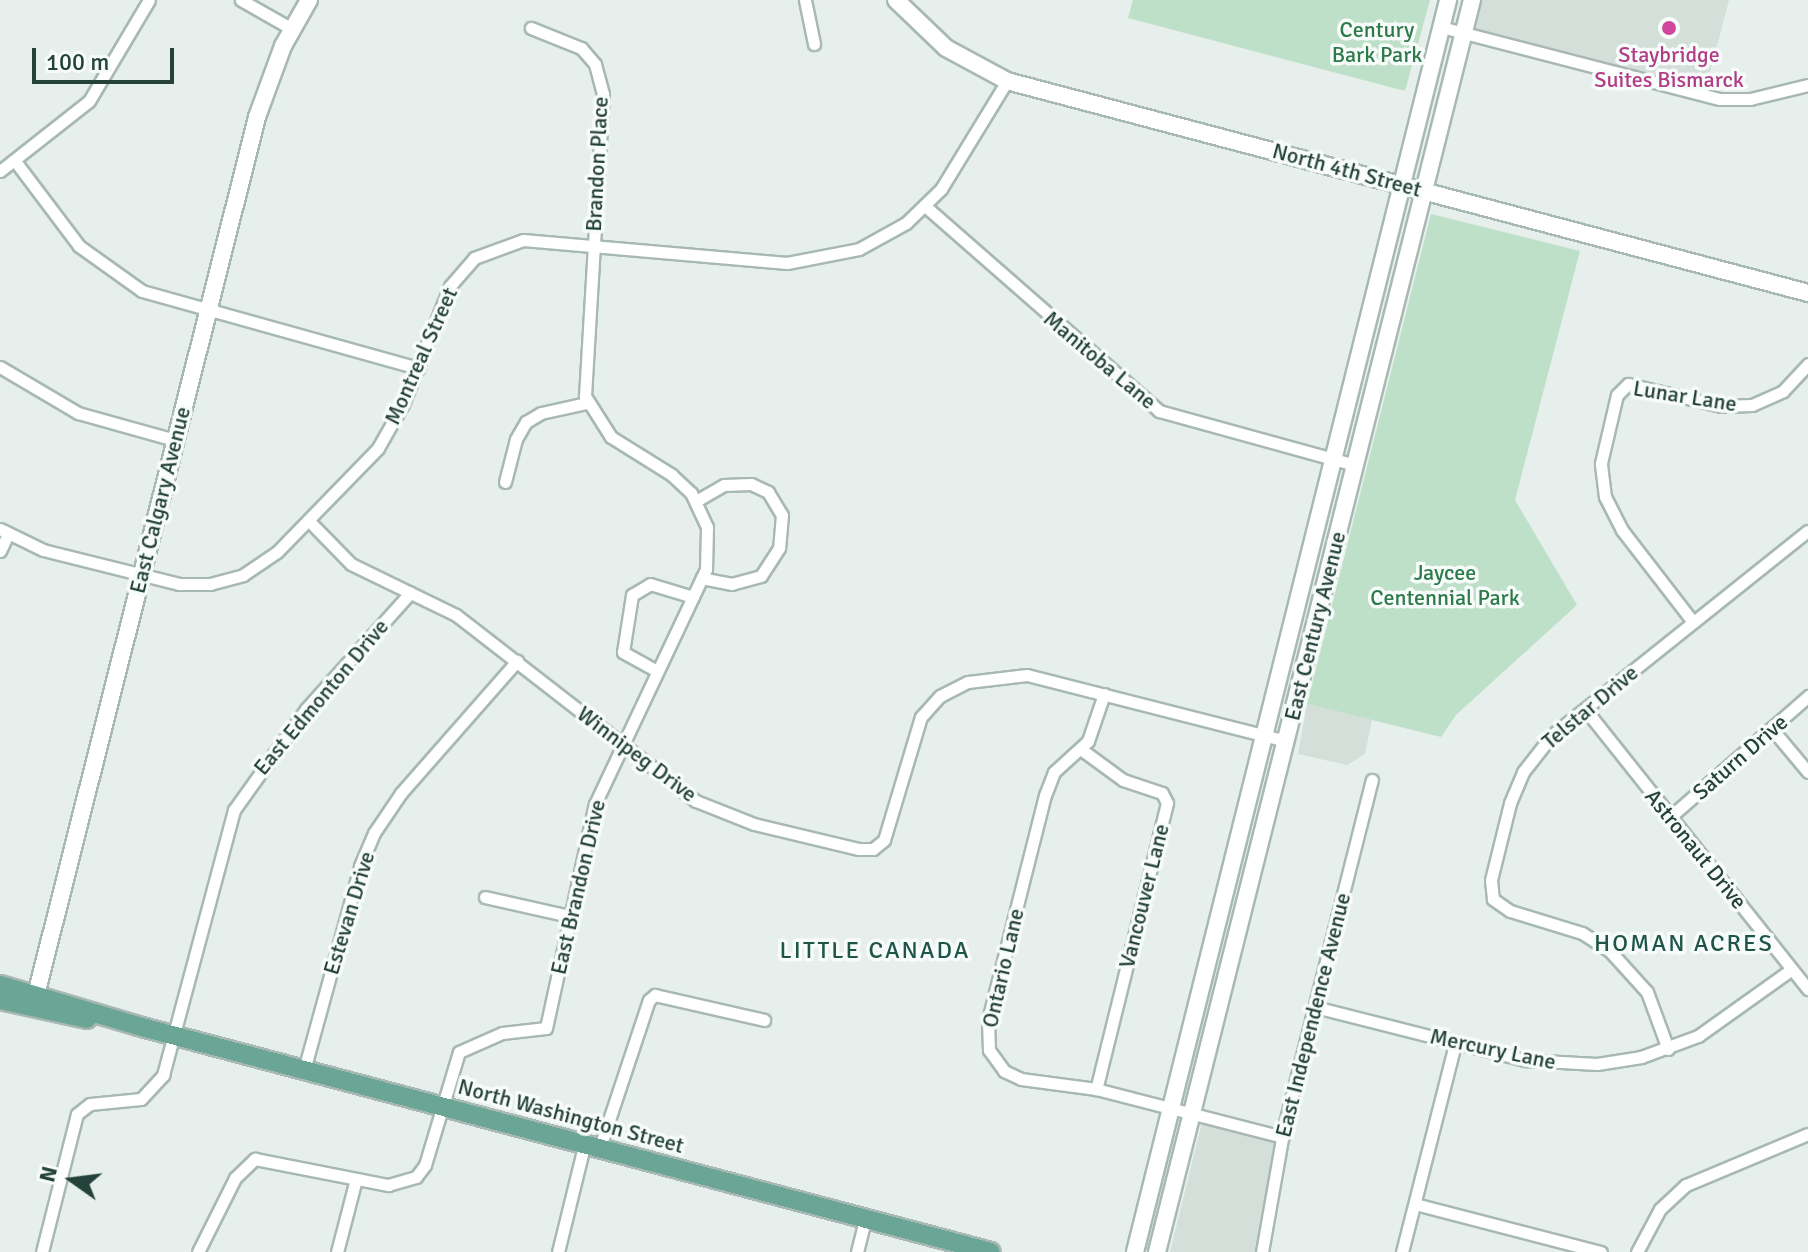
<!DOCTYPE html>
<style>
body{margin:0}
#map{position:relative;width:1808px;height:1252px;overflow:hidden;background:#e6efeb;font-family:Signika,sans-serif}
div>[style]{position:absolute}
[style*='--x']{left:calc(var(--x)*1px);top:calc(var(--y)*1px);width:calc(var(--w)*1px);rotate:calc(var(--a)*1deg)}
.built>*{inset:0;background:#d4dfda}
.green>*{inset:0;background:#bfe0c8}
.roads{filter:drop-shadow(2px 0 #a8b8b2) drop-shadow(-2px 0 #a8b8b2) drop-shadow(0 2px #a8b8b2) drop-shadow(0 -2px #a8b8b2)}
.street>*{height:11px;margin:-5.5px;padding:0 5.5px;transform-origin:5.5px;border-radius:5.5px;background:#fff}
.secondary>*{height:16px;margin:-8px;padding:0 8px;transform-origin:8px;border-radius:8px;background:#fff}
.primary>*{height:18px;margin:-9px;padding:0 9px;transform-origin:9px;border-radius:9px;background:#6aa596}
.dots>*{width:22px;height:22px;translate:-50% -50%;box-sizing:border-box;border:4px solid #f7fbf9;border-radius:50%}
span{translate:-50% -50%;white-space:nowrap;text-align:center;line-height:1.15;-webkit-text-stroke:7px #f7fbf9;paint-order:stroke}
.park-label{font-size:22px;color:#2d7a4b}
.hotel-label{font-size:22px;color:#b23c85}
.street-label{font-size:22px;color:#24423a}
.neighbourhood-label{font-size:24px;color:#1f5548;letter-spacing:2px}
.north{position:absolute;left:32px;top:1140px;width:80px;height:80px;-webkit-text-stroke:6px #f7fbf9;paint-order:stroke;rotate:284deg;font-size:22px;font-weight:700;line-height:32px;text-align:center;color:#24423a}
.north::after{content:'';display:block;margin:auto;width:28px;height:36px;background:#24423a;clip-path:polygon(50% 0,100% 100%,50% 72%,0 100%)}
.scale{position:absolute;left:32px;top:48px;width:142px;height:36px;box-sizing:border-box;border:4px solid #24423a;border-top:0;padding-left:10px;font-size:24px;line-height:28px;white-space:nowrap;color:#24423a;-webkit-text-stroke:6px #f7fbf9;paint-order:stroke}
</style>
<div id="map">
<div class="built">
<i style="clip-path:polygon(1478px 0,1729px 0,1705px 92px,1470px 31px)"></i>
<i style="clip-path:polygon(1307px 704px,1372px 720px,1365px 754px,1347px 765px,1298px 754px)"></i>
<i style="clip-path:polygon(1204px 1114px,1280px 1133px,1260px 1252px,1170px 1252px)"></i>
</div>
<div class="green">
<i style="clip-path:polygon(1133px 0,1430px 0,1405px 91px,1128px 18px)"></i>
<i style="clip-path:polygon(1431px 214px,1580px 251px,1515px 500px,1577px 605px,1456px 715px,1441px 737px,1307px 704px)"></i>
</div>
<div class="roads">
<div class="street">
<i style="--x:241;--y:0;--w:59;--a:29.6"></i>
<i style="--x:805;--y:0;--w:45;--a:78.4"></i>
<i style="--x:1441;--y:27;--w:288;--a:14.5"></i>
<i style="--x:1720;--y:99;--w:30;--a:0"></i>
<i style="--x:1750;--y:99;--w:60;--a:-13.6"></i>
<i style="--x:15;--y:161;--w:106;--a:53"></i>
<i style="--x:79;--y:246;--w:77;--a:35.5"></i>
<i style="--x:142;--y:291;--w:287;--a:15.6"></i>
<i style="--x:0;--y:171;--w:113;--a:-38.2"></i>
<i style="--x:89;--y:101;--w:117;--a:-59.3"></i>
<i style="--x:925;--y:206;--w:311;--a:41.2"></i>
<i style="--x:1159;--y:411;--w:203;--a:15.4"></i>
<i style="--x:0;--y:367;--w:91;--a:30.5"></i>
<i style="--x:78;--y:413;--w:101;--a:15.6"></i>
<i style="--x:505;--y:482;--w:44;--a:-75.7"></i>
<i style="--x:516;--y:439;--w:20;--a:-60"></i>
<i style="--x:526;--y:422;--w:17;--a:-31"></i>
<i style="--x:541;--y:413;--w:47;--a:-12.3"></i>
<i style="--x:696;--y:501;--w:32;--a:-30"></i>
<i style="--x:724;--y:485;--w:27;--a:-2"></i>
<i style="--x:751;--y:484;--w:19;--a:25"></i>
<i style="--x:768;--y:492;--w:27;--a:59"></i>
<i style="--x:782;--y:515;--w:33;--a:95"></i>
<i style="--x:779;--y:548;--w:33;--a:123"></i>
<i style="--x:761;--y:576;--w:30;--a:165"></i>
<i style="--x:732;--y:584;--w:31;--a:-169"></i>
<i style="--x:309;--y:521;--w:60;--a:45.7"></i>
<i style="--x:351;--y:564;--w:117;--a:25.9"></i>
<i style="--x:456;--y:615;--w:304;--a:37.8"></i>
<i style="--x:696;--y:801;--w:62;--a:21.6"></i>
<i style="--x:754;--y:824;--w:108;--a:13.4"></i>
<i style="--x:859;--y:849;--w:14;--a:0"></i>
<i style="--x:873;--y:849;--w:14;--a:-39"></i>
<i style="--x:884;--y:840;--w:128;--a:-73.3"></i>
<i style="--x:921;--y:717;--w:28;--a:-48"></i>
<i style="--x:940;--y:696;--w:31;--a:-27"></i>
<i style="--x:968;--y:682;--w:59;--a:-6.8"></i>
<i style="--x:1027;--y:675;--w:267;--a:14.3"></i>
<i style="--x:0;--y:529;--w:48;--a:26"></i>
<i style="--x:43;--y:550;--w:140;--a:14"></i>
<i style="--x:179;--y:584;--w:31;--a:0"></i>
<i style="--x:210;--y:584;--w:34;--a:-15"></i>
<i style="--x:243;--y:575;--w:41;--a:-34.1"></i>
<i style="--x:277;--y:552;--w:145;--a:-45.8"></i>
<i style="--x:378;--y:448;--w:51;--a:-60.4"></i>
<i style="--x:403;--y:404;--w:127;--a:-68.3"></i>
<i style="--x:450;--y:286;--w:37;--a:-49"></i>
<i style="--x:474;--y:258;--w:52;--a:-20.2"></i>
<i style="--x:523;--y:240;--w:265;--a:5"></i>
<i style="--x:787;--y:263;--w:73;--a:-11"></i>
<i style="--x:859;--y:249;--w:54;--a:-29"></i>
<i style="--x:906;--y:223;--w:49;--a:-44.2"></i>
<i style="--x:941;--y:189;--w:127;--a:-58.6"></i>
<i style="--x:0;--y:551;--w:19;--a:-65"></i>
<i style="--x:1693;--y:622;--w:116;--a:-127.7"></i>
<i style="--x:1622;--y:530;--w:37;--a:-117"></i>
<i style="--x:1605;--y:497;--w:34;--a:-97"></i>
<i style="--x:1601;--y:463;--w:70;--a:-76.8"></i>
<i style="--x:1617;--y:395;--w:16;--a:-45"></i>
<i style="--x:1628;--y:384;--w:96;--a:13.3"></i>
<i style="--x:1721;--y:406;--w:31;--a:-2"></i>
<i style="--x:1752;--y:405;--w:34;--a:-24"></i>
<i style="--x:1783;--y:391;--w:37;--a:-47"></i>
<i style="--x:657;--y:671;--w:39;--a:-151"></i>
<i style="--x:623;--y:652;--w:58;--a:-81"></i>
<i style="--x:632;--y:595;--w:21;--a:-31"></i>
<i style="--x:650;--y:584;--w:45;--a:16.8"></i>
<i style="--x:1104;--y:694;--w:50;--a:108.8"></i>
<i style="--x:1088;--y:741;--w:46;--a:137.6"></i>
<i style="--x:1054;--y:772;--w:25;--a:111"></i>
<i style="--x:1045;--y:795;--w:233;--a:104.2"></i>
<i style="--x:988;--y:1021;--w:29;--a:88"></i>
<i style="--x:989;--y:1050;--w:26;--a:54"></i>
<i style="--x:1004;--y:1071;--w:19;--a:25"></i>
<i style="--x:1021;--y:1079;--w:76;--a:7.6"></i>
<i style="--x:1096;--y:1089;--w:193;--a:14.4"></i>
<i style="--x:1585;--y:709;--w:358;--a:51.5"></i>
<i style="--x:1772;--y:729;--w:56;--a:50.1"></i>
<i style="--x:1082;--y:750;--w:51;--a:36.2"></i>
<i style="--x:1123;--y:780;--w:41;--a:18.4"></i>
<i style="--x:1162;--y:793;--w:11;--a:63"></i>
<i style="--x:1167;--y:803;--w:295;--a:103.9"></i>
<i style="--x:1670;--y:817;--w:184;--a:-41.2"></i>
<i style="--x:485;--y:897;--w:86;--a:12.7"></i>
<i style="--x:1315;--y:1007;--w:217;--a:14.2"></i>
<i style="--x:1525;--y:1060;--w:72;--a:3.2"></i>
<i style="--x:1597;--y:1064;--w:45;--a:-9"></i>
<i style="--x:1641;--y:1057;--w:61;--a:-20.2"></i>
<i style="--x:1698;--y:1036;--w:115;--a:-35.5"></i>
<i style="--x:1668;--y:1049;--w:61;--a:-110.2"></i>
<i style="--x:1647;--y:992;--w:55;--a:-132.1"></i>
<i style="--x:1610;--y:951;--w:33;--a:-147"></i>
<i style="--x:1582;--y:933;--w:75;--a:-163"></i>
<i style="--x:1510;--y:911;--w:21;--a:-145"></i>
<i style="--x:1493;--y:899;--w:19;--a:-96"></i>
<i style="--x:1491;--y:880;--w:79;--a:-76.1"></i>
<i style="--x:1510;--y:803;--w:34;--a:-67"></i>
<i style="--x:1523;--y:772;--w:47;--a:-51.9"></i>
<i style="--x:1552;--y:735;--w:327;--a:-38.6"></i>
<i style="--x:304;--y:1070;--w:212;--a:-74.6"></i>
<i style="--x:360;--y:866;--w:36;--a:-67"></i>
<i style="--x:374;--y:833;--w:48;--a:-56"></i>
<i style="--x:401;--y:793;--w:176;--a:-48.7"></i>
<i style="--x:599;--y:1150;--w:158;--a:-71.6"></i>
<i style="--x:649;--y:1000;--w:8;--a:-40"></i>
<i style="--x:655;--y:995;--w:112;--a:12.9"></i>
<i style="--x:1415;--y:1204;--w:192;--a:14.5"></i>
<i style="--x:42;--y:1252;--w:142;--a:-75.8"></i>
<i style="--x:77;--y:1114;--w:16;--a:-38"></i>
<i style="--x:90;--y:1104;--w:51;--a:-5.6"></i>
<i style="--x:141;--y:1099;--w:33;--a:-47"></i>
<i style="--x:163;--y:1075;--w:274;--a:-75"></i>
<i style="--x:234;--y:810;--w:124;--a:-54.5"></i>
<i style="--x:306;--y:709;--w:156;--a:-48.1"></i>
<i style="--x:198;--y:1252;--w:83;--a:-63.4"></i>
<i style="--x:235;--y:1178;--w:28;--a:-44"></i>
<i style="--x:255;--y:1159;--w:136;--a:11.1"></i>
<i style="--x:388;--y:1185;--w:29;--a:-16"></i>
<i style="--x:416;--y:1177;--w:15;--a:-53"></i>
<i style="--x:425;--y:1165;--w:118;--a:-73.3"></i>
<i style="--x:459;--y:1052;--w:47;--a:-23.8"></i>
<i style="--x:502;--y:1033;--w:44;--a:-6.5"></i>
<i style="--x:546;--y:1028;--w:229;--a:-77.7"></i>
<i style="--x:595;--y:804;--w:260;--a:-64.7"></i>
<i style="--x:706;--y:569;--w:42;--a:-88.6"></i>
<i style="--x:707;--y:527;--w:38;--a:-115"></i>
<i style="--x:691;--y:493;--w:26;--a:-137"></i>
<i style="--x:672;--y:475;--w:72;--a:-148.1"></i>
<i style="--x:611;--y:437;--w:49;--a:-122.4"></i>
<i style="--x:585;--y:396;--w:303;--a:-86.6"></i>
<i style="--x:603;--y:94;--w:31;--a:-105"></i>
<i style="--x:595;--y:64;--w:21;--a:-131"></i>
<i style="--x:581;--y:48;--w:54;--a:-158.2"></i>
<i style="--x:337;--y:1252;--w:75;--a:-75.4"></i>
<i style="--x:558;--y:1252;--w:109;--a:-76.2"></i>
<i style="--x:857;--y:1252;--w:34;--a:-76"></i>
<i style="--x:1262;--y:1252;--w:127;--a:-80"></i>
<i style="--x:1284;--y:1127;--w:358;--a:-75.8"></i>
<i style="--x:1402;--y:1252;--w:215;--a:-75.7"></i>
<i style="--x:1637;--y:1252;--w:49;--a:-61.9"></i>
<i style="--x:1660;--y:1209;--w:35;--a:-43"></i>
<i style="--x:1686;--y:1185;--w:132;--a:-22.7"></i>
</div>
<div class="secondary">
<i style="--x:896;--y:0;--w:69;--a:43.8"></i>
<i style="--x:946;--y:48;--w:69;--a:28.4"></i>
<i style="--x:1007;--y:81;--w:829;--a:14.82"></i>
<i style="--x:33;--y:1007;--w:918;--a:-75.87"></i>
<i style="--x:257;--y:117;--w:76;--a:-69.9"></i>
<i style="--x:283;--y:46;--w:53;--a:-60.5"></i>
<i style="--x:1135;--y:1252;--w:1291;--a:-75.96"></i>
<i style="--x:1157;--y:1252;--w:1291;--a:-75.88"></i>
</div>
<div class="primary">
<i style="--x:0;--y:985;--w:144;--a:16.5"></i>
<i style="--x:138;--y:1026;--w:882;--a:14.84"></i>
<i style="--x:0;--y:1000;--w:89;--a:12.3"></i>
</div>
</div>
<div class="dots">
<i style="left:1669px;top:28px;background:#d1479c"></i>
</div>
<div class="park-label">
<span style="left:1377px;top:42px">Century<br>Bark Park</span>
<span style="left:1445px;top:585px">Jaycee<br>Centennial Park</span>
</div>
<div class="hotel-label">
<span style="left:1669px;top:67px">Staybridge<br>Suites Bismarck</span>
</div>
<div class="street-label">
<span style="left:597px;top:164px;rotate:-87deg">Brandon Place</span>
<span style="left:1347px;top:170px;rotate:15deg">North 4th Street</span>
<span style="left:421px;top:356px;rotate:-66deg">Montreal Street</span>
<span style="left:1100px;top:360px;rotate:40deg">Manitoba Lane</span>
<span style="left:1685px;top:396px;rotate:9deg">Lunar Lane</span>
<span style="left:160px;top:500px;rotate:-76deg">East Calgary Avenue</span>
<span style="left:1315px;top:626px;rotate:-76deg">East Century Avenue</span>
<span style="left:321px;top:697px;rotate:-50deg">East Edmonton Drive</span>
<span style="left:1590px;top:707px;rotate:-40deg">Telstar Drive</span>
<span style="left:637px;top:754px;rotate:37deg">Winnipeg Drive</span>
<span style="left:1740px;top:757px;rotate:-41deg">Saturn Drive</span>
<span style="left:1696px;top:849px;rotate:51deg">Astronaut Drive</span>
<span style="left:578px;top:887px;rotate:-77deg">East Brandon Drive</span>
<span style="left:1144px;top:896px;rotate:-76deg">Vancouver Lane</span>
<span style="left:349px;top:913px;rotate:-73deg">Estevan Drive</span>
<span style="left:1003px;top:968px;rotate:-77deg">Ontario Lane</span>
<span style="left:1313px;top:1015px;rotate:-76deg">East Independence Avenue</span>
<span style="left:1493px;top:1049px;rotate:12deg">Mercury Lane</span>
<span style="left:571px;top:1116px;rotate:15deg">North Washington Street</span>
</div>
<div class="neighbourhood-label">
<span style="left:1684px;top:944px">HOMAN ACRES</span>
<span style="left:875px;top:951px">LITTLE CANADA</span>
</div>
<div class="north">N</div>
<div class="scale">100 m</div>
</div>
